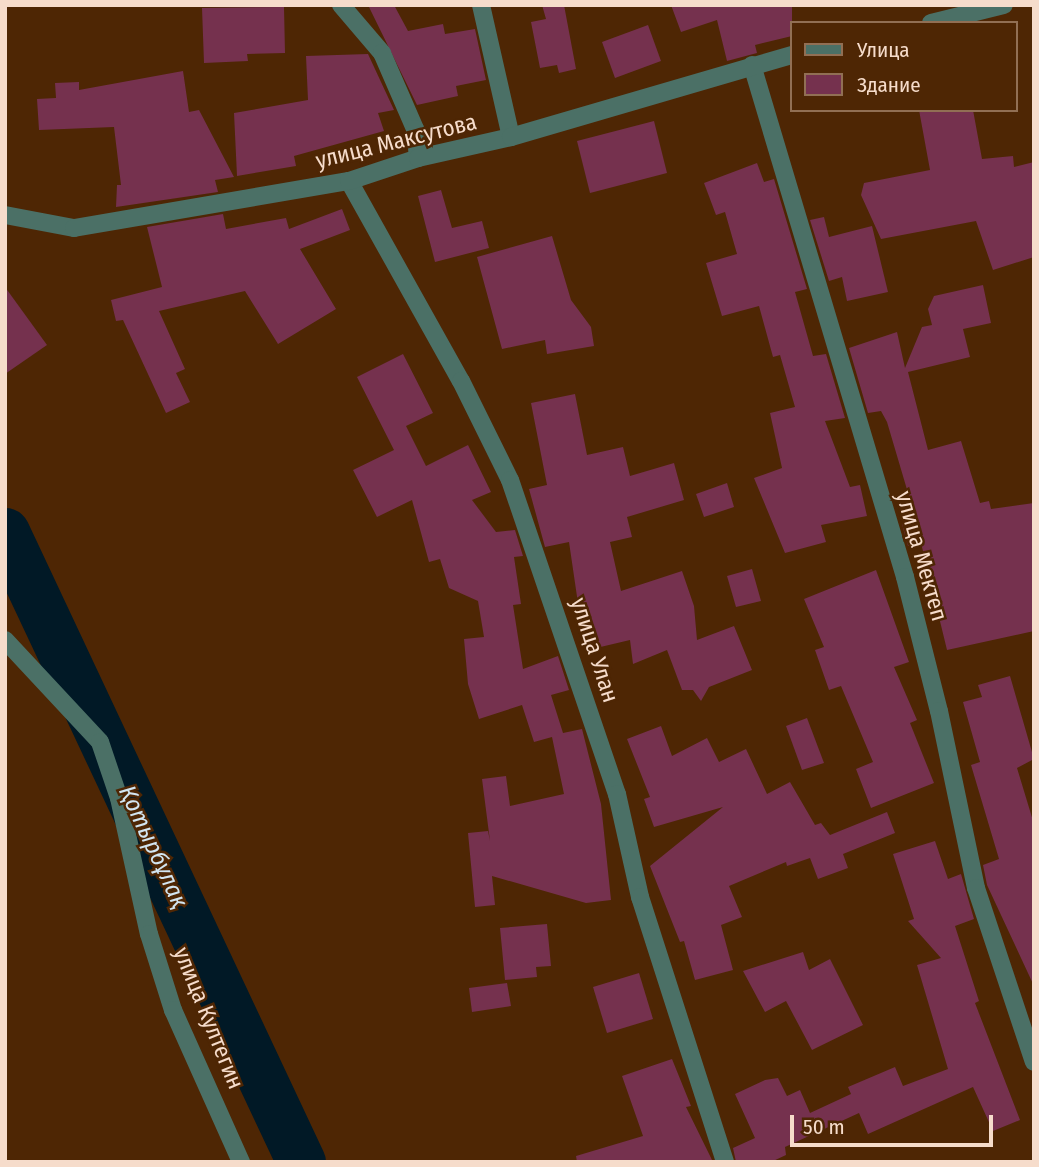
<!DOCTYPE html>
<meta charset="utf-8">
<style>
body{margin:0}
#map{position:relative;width:1039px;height:1167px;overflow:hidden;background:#4e2604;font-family:"Fira Sans Condensed",sans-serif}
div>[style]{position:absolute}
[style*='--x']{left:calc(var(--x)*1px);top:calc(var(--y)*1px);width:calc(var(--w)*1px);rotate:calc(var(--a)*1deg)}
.river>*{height:49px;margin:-24.5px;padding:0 24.5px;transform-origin:24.5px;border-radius:24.5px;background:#011926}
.building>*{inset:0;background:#75314e}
.minor>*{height:18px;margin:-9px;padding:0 9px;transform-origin:9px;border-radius:9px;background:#4b7066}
span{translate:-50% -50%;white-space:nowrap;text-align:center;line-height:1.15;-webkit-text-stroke:5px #4e2604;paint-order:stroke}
.street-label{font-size:23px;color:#f6dccb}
.water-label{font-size:24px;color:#d2e5f1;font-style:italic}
.frame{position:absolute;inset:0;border:7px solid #f6dccb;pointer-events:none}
.legend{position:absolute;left:790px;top:21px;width:228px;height:91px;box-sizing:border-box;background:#4e2604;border:2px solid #916f54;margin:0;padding:9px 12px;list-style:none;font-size:21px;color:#f6dccb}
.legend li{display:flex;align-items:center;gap:14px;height:35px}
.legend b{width:35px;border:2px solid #916f54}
.scale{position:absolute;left:790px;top:1115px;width:203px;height:32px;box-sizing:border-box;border:4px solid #f6dccb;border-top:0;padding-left:9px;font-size:21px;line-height:24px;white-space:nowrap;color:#f6dccb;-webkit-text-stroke:5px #4e2604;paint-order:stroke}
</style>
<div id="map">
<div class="river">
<i style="--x:5;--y:532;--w:696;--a:64.83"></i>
</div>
<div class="building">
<i style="clip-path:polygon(368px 5px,394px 5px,408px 31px,443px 24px,445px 34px,475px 29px,486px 80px,456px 86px,458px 96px,417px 105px)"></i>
<i style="clip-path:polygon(542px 5px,564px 5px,576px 69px,559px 73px,557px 65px,540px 68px,531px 22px,546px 19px)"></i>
<i style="clip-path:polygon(671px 5px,792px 5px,792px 36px,755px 45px,757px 53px,727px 61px,717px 20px,681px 32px)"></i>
<i style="clip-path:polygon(284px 7px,285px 53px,247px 54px,248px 61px,204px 63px,202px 8px)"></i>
<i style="clip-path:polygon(648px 25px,661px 61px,615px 78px,602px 42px)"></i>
<i style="clip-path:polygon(368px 54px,394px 110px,378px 113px,384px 131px,294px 156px,296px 166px,237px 176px,234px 113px,308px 100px,306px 56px)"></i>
<i style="clip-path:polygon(183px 71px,189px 112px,199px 110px,234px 177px,215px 180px,218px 192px,116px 207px,117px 185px,121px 185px,114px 127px,39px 130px,37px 99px,56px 98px,55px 83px,79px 82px,79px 90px)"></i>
<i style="clip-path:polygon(919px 110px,973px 110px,982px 159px,1013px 156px,1014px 167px,1034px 162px,1034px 257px,993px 270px,976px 221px,881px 239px,861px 195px,864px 183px,930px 170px)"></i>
<i style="clip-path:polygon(654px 121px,667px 173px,590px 193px,577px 141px)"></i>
<i style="clip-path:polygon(757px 163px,764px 182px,774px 179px,807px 289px,795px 292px,813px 356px,826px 354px,845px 418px,825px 421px,850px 487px,860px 485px,867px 516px,821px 525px,826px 542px,785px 553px,754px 478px,782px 468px,770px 413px,795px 407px,780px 355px,773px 357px,759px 306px,722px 316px,706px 263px,737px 254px,725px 212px,716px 215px,704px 183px)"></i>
<i style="clip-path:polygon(441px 190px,452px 228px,482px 221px,489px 248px,435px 262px,418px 196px)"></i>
<i style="clip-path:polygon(342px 209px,350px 230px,300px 249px,336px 309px,278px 344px,245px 291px,159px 311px,185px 369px,176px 373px,190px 402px,166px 413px,123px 320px,116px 321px,111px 300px,162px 287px,147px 227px,223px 214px,226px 229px,286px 218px,289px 229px)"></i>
<i style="clip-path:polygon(824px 217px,829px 237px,872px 226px,888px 292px,847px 301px,842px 277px,829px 281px,810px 220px)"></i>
<i style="clip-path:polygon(552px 236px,571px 300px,591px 327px,594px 346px,547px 354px,545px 340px,502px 349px,477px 257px)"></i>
<i style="clip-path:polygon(983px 285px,991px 323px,963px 329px,970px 357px,908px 372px,928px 450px,961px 441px,980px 503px,989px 501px,991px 509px,1034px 503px,1034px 631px,947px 650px,921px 543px,908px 546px,902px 524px,916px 520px,887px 422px,881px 411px,868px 413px,849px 348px,897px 332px,905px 368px,922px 327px,932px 325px,928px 309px,934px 296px)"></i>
<i style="clip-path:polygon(5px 287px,47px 345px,5px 374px)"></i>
<i style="clip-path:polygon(403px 354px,433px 413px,406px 426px,426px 466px,468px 445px,491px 492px,472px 500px,496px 532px,515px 530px,523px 556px,514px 557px,521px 604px,513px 605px,523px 669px,558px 656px,569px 690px,551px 695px,563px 733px,582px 729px,601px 804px,611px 900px,586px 903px,492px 876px,495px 905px,475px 907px,468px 833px,488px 831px,490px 841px,482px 779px,506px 776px,510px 806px,564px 794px,552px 737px,534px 742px,522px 705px,479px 719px,468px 684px,464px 639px,484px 637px,478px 601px,449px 588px,440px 559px,429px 562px,412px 500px,377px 517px,353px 470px,394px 450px,357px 377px)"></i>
<i style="clip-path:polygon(575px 394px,587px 455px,623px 447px,630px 476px,674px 463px,684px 500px,627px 517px,632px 537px,610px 542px,621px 591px,682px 571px,694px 606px,697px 640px,734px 626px,752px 670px,709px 687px,701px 701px,693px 690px,682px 690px,667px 650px,633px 664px,630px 640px,592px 649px,580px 617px,569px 542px,545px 547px,529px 489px,547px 485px,531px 403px)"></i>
<i style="clip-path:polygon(727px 483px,734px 507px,704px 517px,696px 494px)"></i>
<i style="clip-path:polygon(752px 569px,761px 601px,736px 607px,727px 576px)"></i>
<i style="clip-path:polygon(876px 570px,909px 662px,894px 667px,917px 720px,910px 723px,934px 783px,871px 808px,856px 769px,873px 762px,841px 686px,829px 690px,815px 650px,824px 647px,804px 599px)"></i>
<i style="clip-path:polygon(1010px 676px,1034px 759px,1017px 768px,1034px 824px,1034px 986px,987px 885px,983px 865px,999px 859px,971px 765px,980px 762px,963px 702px,982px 697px,978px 685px)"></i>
<i style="clip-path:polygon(807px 718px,824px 763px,802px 770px,786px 726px)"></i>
<i style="clip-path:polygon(661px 726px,672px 756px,707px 738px,719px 762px,746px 749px,767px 794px,790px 782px,815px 825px,821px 823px,830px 835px,887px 812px,895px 833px,843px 854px,848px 868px,818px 879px,810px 858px,787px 866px,786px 862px,729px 886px,742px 917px,721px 925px,733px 970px,695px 980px,684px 941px,680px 942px,650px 866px,723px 807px,654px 827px,644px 799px,650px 797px,627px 739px)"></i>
<i style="clip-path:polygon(935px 841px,948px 879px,961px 874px,974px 919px,955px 926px,979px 1001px,975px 1003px,1020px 1120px,993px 1131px,973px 1087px,868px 1134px,859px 1113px,785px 1147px,786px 1155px,771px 1162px,736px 1162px,733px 1148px,755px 1138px,735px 1094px,765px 1080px,778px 1078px,787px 1096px,800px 1090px,810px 1113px,851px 1094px,848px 1087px,895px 1067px,903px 1086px,948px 1069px,917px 965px,941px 958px,908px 921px,914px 919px,893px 854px)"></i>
<i style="clip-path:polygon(547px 924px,551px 966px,536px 967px,537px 977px,505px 980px,500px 928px)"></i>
<i style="clip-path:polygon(803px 952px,809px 970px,830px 959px,863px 1025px,812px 1050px,786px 1001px,765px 1012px,743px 971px)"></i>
<i style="clip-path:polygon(639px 973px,653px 1019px,607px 1033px,593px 987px)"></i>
<i style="clip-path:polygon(507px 983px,511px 1006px,472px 1012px,469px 988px)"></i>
<i style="clip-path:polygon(672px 1059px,691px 1106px,686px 1107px,713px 1162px,577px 1162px,576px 1156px,643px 1136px,622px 1076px)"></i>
</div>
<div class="minor">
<i style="--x:341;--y:5;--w:63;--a:49.5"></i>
<i style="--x:382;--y:53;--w:83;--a:66.5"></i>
<i style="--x:415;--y:129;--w:29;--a:84"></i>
<i style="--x:481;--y:5;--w:135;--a:77.2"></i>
<i style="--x:931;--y:23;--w:75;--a:-13.9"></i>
<i style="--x:752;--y:65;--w:534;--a:73.36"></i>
<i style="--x:905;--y:577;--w:138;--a:75.8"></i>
<i style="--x:939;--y:711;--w:181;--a:78.2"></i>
<i style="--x:976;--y:888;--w:183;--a:71.6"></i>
<i style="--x:349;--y:181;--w:229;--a:60.8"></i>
<i style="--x:461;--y:381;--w:110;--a:63.7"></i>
<i style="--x:510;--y:480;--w:332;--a:71.2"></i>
<i style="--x:617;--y:794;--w:106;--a:77.4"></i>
<i style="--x:640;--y:897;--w:278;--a:72.2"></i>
<i style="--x:5;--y:215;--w:70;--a:10.7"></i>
<i style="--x:74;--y:228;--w:279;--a:-9.7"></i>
<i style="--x:349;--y:181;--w:73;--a:-18.4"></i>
<i style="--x:418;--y:158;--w:95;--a:-12.7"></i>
<i style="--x:511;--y:137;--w:293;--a:-16.3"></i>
<i style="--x:5;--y:640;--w:139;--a:47"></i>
<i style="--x:100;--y:742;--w:59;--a:71.3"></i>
<i style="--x:119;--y:798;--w:139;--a:77.6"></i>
<i style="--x:149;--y:934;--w:80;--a:72.5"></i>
<i style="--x:173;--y:1010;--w:167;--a:65.9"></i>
</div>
<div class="street-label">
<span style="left:396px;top:141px;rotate:-14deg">улица Максутова</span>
<span style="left:922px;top:556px;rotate:74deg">улица Мектеп</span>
<span style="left:595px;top:650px;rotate:72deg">улица Улан</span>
<span style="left:209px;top:1018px;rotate:68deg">улица Култегин</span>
</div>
<div class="water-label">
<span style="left:153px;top:847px;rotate:65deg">Қотырбұлақ</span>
</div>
<div class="frame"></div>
<ul class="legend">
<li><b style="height:9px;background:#4b7066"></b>Улица</li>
<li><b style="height:19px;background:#75314e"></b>Здание</li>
</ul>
<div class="scale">50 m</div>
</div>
